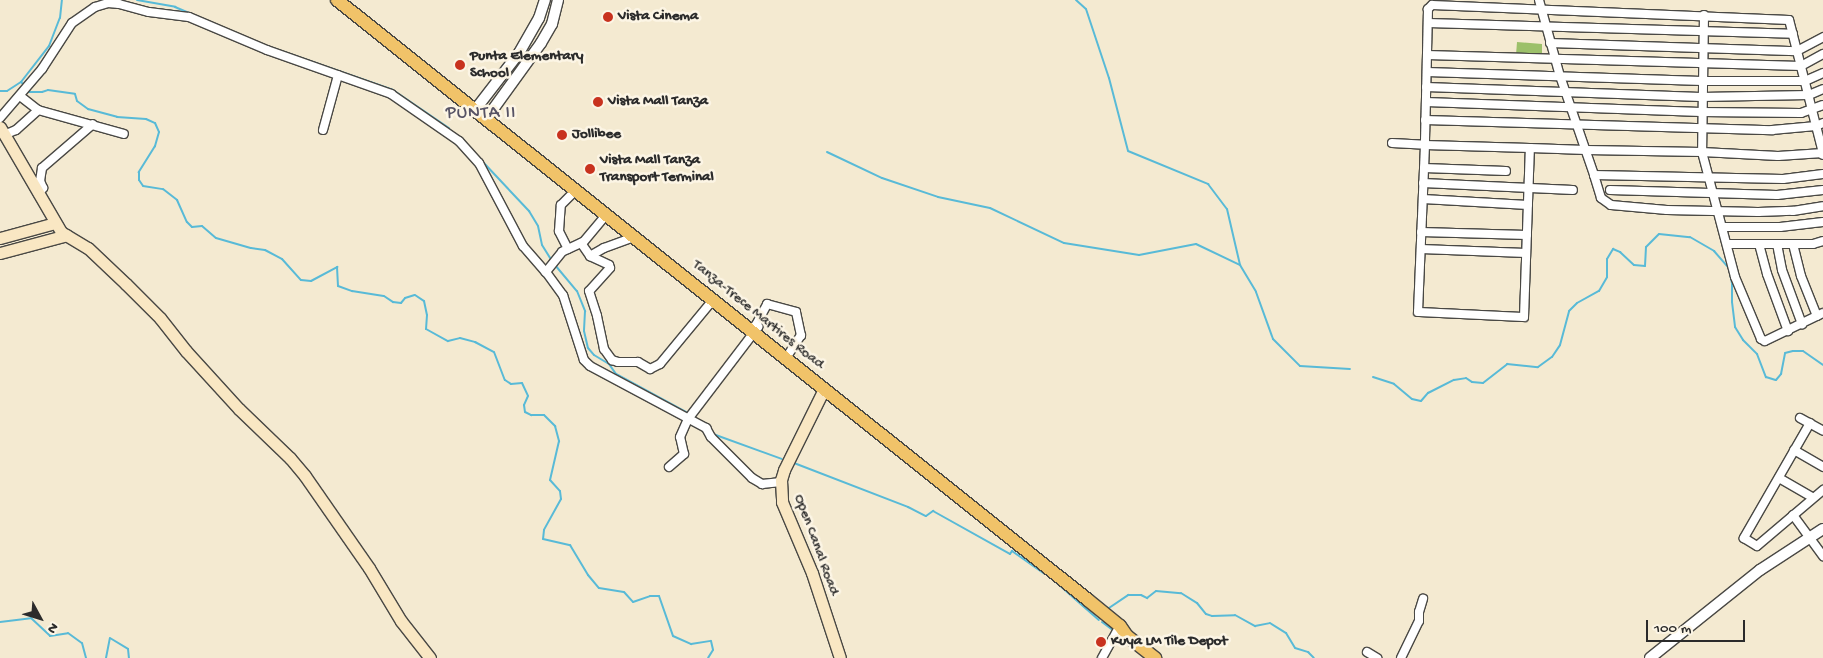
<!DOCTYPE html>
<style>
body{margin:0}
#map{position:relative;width:1823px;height:658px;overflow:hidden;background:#f4ead1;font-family:"Gochi Hand",sans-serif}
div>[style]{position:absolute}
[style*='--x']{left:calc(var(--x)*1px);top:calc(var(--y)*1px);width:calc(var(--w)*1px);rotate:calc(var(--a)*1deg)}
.green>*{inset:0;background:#9cc06a}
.stream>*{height:2px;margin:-1px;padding:0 1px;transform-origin:1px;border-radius:1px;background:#58bad7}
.roads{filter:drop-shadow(1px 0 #494844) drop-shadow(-1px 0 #494844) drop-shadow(0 1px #494844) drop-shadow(0 -1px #494844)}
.minor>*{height:8px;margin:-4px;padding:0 4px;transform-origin:4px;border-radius:4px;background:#fff}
.tertiary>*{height:10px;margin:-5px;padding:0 5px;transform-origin:5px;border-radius:5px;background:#fff}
.secondary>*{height:11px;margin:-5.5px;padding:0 5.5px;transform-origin:5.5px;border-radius:5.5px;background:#f9e7c3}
.primary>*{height:12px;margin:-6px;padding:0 6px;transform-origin:6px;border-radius:6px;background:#f1c369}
.dots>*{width:14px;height:14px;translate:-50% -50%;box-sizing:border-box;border:2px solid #fcf5e5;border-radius:50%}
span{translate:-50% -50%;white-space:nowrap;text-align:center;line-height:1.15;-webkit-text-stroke:5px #fcf5e5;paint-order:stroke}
.poi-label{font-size:15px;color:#2b2b2b;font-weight:700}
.left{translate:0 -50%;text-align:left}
.street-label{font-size:15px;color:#2b2b2b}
.quarter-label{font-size:18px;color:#575365;letter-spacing:1px}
.north{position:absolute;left:15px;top:593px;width:50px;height:50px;-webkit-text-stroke:4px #fcf5e5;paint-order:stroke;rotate:129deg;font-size:14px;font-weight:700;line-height:20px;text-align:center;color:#2b2b2b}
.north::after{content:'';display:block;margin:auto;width:18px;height:22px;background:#2b2b2b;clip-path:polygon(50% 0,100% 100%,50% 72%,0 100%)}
.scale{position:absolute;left:1646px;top:620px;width:99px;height:22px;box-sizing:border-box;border:2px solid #2b2b2b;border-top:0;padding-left:6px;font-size:15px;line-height:18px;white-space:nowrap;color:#2b2b2b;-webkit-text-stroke:4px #fcf5e5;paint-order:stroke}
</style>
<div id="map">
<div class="green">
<i style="clip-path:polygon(1517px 42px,1542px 44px,1542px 57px,1516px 55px)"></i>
</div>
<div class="stream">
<i style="--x:137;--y:0;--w:39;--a:10"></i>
<i style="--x:175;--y:7;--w:100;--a:23"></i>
<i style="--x:267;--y:46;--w:133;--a:19.2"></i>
<i style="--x:393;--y:90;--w:68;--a:34.2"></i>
<i style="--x:1076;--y:0;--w:13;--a:42"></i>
<i style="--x:1086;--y:9;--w:73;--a:71.6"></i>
<i style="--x:1109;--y:78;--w:75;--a:75.4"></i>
<i style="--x:1128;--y:151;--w:87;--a:22.4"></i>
<i style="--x:1208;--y:184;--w:31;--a:53"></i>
<i style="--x:1227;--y:209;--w:57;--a:76.9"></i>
<i style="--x:1240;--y:265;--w:31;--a:59"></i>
<i style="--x:1256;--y:292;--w:50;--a:70.1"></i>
<i style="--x:1273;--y:339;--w:38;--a:45"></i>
<i style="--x:1300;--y:366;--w:50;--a:3.4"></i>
<i style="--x:21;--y:82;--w:46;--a:-52.1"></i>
<i style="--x:49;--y:46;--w:30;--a:-69"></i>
<i style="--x:60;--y:18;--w:18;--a:-84"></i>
<i style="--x:0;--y:91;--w:7;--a:0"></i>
<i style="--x:7;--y:91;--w:17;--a:-33"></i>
<i style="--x:21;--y:82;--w:3;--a:45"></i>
<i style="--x:29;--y:92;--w:13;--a:0"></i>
<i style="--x:42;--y:92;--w:6;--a:-18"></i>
<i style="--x:48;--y:90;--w:27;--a:8"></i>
<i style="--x:75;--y:94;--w:7;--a:74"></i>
<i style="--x:77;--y:101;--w:14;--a:36"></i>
<i style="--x:88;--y:109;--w:30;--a:15"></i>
<i style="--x:117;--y:117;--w:29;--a:4"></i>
<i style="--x:146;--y:119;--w:10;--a:24"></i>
<i style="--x:155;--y:123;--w:10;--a:66"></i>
<i style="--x:159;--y:132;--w:15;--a:106"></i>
<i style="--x:155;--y:146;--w:31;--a:122"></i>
<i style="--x:139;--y:172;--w:8;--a:90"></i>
<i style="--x:139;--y:180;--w:7;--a:56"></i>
<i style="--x:143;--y:186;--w:20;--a:9"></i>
<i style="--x:163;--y:189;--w:18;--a:38"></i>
<i style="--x:177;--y:200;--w:24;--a:66"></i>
<i style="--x:187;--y:222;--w:7;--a:45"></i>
<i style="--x:192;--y:227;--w:10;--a:-6"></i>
<i style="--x:202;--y:226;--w:18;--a:41"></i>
<i style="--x:216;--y:238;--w:36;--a:16"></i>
<i style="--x:251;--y:248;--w:14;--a:8"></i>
<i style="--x:265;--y:250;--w:19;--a:28"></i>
<i style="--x:282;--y:259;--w:28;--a:48"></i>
<i style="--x:301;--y:280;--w:10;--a:6"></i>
<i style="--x:311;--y:281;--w:30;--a:-28"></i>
<i style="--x:337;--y:267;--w:19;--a:87"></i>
<i style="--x:338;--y:286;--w:15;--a:20"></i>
<i style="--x:352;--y:291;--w:32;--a:9"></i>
<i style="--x:384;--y:296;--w:11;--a:34"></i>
<i style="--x:393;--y:302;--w:8;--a:7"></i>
<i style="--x:401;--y:303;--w:6;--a:-51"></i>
<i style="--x:405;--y:298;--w:10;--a:-17"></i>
<i style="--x:415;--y:295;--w:11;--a:34"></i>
<i style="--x:424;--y:301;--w:14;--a:78"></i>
<i style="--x:427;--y:315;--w:14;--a:94"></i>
<i style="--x:426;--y:329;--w:25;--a:29"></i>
<i style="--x:448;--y:341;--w:12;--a:-14"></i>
<i style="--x:460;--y:338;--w:16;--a:15"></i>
<i style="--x:475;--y:342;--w:21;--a:28"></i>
<i style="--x:494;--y:352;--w:30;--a:69"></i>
<i style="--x:505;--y:380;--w:7;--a:34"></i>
<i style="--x:511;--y:384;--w:11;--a:-5"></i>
<i style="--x:522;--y:383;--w:14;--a:65"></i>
<i style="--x:528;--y:396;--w:10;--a:114"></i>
<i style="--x:524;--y:405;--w:7;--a:82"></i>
<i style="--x:525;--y:412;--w:7;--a:27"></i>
<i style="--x:531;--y:415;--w:13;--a:0"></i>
<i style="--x:544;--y:415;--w:16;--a:45"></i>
<i style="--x:555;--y:426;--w:16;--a:75"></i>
<i style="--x:559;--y:441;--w:40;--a:103"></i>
<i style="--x:550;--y:480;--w:15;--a:48"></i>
<i style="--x:560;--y:491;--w:8;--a:83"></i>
<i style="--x:561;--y:499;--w:35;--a:119"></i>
<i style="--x:544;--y:530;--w:9;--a:96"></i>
<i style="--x:543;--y:539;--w:28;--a:13"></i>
<i style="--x:570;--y:545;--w:35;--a:59"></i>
<i style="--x:588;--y:575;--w:17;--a:50"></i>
<i style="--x:599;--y:588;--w:25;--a:9"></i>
<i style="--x:624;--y:592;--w:13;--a:48"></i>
<i style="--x:633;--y:602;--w:18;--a:-19"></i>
<i style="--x:650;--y:596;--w:9;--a:0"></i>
<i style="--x:659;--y:596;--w:42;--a:70.7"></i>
<i style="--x:673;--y:636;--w:20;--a:24"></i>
<i style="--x:691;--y:644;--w:20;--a:-9"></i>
<i style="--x:711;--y:641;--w:9;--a:77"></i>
<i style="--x:713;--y:650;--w:9;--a:122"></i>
<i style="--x:827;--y:152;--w:61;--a:25.3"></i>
<i style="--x:882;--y:178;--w:59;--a:18.7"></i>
<i style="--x:938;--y:197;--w:53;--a:11.9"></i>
<i style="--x:990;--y:208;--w:82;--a:25.3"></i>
<i style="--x:1064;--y:243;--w:76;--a:9.1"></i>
<i style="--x:1139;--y:255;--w:58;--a:-10.9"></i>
<i style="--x:1196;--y:244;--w:49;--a:25.5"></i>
<i style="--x:482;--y:161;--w:69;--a:46.8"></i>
<i style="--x:529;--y:211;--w:17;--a:59"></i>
<i style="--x:538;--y:226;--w:19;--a:78"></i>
<i style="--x:542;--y:245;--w:19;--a:58"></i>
<i style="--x:555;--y:265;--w:34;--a:50"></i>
<i style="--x:577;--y:291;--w:22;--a:68"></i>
<i style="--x:585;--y:311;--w:20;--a:93"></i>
<i style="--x:584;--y:331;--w:17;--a:77"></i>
<i style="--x:588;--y:348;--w:9;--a:49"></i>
<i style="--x:594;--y:355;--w:17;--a:31"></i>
<i style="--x:609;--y:364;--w:12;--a:55"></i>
<i style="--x:616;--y:374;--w:80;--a:28.5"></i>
<i style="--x:1373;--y:377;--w:22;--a:18"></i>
<i style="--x:1394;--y:384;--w:23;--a:40"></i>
<i style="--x:1412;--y:399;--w:9;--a:13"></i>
<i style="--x:1421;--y:401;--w:11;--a:-49"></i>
<i style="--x:1428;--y:393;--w:29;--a:-27"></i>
<i style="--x:1454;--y:380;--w:12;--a:-9"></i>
<i style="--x:1466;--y:378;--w:7;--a:34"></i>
<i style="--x:1472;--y:382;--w:11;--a:5"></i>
<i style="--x:1483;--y:383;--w:31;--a:-38"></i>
<i style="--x:1507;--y:364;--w:31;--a:6"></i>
<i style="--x:1538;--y:367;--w:17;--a:-36"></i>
<i style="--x:1552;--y:357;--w:14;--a:-56"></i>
<i style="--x:1560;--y:345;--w:35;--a:-75"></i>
<i style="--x:1569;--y:311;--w:11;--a:-45"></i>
<i style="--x:1577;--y:303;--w:25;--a:-29"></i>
<i style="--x:1599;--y:291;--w:16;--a:-60"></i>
<i style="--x:1607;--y:277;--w:18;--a:-90"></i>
<i style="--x:1607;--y:259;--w:12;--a:-59"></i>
<i style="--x:1613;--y:249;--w:8;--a:23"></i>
<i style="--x:1620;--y:252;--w:19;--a:43"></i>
<i style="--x:1634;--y:265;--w:11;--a:5"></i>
<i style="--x:1645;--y:266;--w:19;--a:-87"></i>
<i style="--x:1646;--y:247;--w:18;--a:-45"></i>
<i style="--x:1659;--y:234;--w:31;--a:6"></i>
<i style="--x:1690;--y:237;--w:28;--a:30"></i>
<i style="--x:1714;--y:251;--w:23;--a:49"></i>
<i style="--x:1729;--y:268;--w:15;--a:79"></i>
<i style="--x:1732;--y:283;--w:19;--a:90"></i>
<i style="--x:1732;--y:302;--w:25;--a:83"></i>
<i style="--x:1735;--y:327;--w:15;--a:58"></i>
<i style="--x:1743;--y:340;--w:20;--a:45"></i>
<i style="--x:1757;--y:354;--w:25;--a:69"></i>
<i style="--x:1766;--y:377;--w:10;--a:17"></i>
<i style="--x:1776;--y:380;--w:8;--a:-50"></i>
<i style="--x:1781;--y:374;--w:21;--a:-79"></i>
<i style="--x:1785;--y:353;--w:8;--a:-14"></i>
<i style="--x:1793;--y:351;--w:10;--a:0"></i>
<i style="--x:1803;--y:351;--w:24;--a:35"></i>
<i style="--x:713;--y:434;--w:73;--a:19.9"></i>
<i style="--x:794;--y:463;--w:122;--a:21.1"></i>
<i style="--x:908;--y:507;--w:20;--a:27"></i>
<i style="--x:926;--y:516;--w:9;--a:-36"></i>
<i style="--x:933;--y:511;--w:88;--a:29.2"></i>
<i style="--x:1010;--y:554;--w:4;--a:-56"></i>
<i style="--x:1012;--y:551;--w:39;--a:35"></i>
<i style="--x:1050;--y:577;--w:65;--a:41.3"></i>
<i style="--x:1106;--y:610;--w:27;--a:-34"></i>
<i style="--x:1128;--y:595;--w:13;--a:0"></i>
<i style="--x:1141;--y:595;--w:7;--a:27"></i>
<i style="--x:1147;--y:598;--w:11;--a:-38"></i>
<i style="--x:1156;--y:591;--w:25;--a:5"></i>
<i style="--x:1181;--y:593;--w:19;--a:32"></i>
<i style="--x:1197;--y:603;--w:14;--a:51"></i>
<i style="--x:1206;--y:614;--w:6;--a:18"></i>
<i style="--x:1212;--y:616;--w:23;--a:-2"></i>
<i style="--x:1235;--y:615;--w:23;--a:29"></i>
<i style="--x:1255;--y:626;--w:15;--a:-11"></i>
<i style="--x:1270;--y:623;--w:19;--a:32"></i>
<i style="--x:1286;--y:633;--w:17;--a:59"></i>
<i style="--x:1295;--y:648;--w:14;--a:17"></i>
<i style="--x:1308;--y:652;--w:8;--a:45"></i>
<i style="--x:0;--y:622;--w:31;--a:-7"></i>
<i style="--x:31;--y:618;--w:26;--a:43"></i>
<i style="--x:50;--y:636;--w:18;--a:-9"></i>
<i style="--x:68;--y:633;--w:17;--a:36"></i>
<i style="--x:82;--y:643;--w:16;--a:75"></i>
<i style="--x:1102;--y:622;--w:15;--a:37"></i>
<i style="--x:106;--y:658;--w:20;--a:-79"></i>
<i style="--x:110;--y:638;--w:21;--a:31"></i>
<i style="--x:128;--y:649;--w:9;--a:84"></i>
</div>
<div class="roads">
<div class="minor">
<i style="--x:1539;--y:0;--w:79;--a:74.6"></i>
<i style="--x:1560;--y:76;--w:105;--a:71"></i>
<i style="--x:1594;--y:175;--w:189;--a:1.2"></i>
<i style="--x:1783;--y:179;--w:40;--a:-7.1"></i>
<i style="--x:1704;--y:15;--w:137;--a:90.8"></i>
<i style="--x:1702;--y:152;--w:129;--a:75.2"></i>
<i style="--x:1735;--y:277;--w:67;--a:67.2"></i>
<i style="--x:1761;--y:339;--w:4;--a:27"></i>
<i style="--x:1765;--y:341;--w:64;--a:-25.8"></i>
<i style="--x:1428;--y:23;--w:365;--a:1.7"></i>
<i style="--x:1550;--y:43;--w:247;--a:1.9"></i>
<i style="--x:1797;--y:51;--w:30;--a:-28"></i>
<i style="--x:1427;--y:55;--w:374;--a:1.7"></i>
<i style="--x:1801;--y:66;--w:25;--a:-29"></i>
<i style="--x:1427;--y:72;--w:275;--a:1.9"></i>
<i style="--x:1702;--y:81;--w:103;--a:0"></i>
<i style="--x:1805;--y:81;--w:20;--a:-24"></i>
<i style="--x:1426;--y:87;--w:275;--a:2.1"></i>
<i style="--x:1701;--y:97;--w:108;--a:-1.1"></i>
<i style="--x:1809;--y:95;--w:15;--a:-23"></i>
<i style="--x:20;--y:96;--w:23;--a:38"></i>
<i style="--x:38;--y:110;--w:89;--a:15.6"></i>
<i style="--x:1426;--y:102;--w:275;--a:2.1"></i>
<i style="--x:1701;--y:112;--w:100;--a:0.6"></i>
<i style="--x:1801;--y:113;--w:23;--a:-20"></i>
<i style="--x:0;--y:118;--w:65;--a:-49.4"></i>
<i style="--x:42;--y:69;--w:55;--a:-56.9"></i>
<i style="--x:72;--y:23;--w:28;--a:-35"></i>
<i style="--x:95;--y:7;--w:14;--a:-17"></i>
<i style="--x:108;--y:3;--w:11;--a:5"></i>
<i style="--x:119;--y:4;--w:31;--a:15"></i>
<i style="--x:149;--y:12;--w:40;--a:7.1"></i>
<i style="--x:189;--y:17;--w:85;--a:22.9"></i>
<i style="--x:267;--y:50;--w:132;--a:19.5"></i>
<i style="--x:391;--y:94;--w:83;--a:34.7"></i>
<i style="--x:459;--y:141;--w:30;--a:48"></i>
<i style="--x:479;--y:163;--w:94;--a:62.1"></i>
<i style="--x:523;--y:246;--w:35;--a:49"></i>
<i style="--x:1425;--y:120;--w:347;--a:1.7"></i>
<i style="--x:1772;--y:130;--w:44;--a:-5.2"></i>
<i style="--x:1816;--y:126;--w:8;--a:-23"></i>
<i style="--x:323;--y:130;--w:57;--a:-74.7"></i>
<i style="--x:4;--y:135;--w:13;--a:-23"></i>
<i style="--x:16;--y:130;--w:30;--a:-42"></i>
<i style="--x:1392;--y:143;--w:33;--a:3"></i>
<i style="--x:1425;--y:145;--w:105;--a:1.6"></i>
<i style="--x:1530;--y:148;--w:56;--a:2"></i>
<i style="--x:1586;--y:150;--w:116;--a:1"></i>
<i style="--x:1702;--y:152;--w:76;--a:3"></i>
<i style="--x:1778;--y:156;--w:45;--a:-3.8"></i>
<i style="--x:1823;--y:153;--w:137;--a:-104.3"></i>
<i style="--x:1789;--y:20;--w:357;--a:-177.6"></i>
<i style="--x:1432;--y:5;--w:6;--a:135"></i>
<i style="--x:1428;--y:9;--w:132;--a:91.3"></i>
<i style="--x:1425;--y:141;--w:4;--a:90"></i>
<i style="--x:1425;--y:145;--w:167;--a:92.4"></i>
<i style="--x:1418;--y:312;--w:106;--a:2.7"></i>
<i style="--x:1524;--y:317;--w:169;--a:-88"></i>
<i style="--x:1424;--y:168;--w:82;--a:2.1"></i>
<i style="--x:1594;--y:175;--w:24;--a:73"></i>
<i style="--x:1601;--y:198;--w:12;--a:35"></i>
<i style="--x:1611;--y:205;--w:56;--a:5.1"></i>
<i style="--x:1667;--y:210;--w:91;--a:1.3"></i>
<i style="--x:1758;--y:212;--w:35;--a:-2"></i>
<i style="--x:1793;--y:211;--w:30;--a:-9"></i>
<i style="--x:1423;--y:183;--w:150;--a:2.7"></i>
<i style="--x:1610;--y:190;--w:167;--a:1.7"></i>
<i style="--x:1777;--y:195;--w:46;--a:-6.2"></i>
<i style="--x:38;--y:194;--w:8;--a:-50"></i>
<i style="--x:43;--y:188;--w:8;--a:-113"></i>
<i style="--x:40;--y:181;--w:13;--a:-81"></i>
<i style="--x:42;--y:168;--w:67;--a:-40.8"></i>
<i style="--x:1423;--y:199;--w:105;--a:3.3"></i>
<i style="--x:606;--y:215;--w:35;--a:130"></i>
<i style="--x:583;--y:242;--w:23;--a:155"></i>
<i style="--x:562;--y:252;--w:26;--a:129"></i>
<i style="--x:546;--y:272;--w:29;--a:54"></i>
<i style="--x:563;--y:295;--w:68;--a:72.1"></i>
<i style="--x:584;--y:360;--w:8;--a:45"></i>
<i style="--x:590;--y:366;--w:132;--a:28.1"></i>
<i style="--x:706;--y:428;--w:10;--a:61"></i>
<i style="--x:711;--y:437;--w:58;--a:45"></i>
<i style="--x:752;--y:478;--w:12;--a:31"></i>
<i style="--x:762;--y:484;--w:19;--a:-6"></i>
<i style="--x:1723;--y:227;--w:57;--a:0"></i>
<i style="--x:1780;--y:227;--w:43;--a:-6.6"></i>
<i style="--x:1421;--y:232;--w:106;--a:1.6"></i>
<i style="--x:581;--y:243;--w:16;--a:55"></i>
<i style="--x:590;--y:256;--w:16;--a:-30"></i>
<i style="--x:604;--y:248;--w:32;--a:-20"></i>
<i style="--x:1728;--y:244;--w:85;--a:0"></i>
<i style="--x:1813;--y:244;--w:10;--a:-17"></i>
<i style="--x:1759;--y:244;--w:31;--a:75"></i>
<i style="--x:1767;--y:274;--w:61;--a:69.8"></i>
<i style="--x:1777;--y:244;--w:26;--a:79"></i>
<i style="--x:1782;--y:270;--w:58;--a:69.7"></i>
<i style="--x:1793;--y:244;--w:33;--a:76"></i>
<i style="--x:1801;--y:276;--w:43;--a:68.2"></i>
<i style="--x:568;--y:249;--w:20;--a:-117"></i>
<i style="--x:559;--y:231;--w:26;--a:-86"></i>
<i style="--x:561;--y:205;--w:21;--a:-45"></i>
<i style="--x:1421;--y:249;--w:105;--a:2.2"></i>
<i style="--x:590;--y:256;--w:21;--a:25"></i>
<i style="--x:609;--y:265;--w:3;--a:72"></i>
<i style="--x:610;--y:268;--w:31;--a:132"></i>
<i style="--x:589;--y:291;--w:26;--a:72"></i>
<i style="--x:597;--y:316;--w:34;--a:78"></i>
<i style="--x:604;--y:349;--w:14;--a:54"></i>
<i style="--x:612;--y:360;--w:6;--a:18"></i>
<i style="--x:618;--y:362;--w:20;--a:0"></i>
<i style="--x:638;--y:362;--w:14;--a:30"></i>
<i style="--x:650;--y:369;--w:11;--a:-27"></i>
<i style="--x:660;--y:364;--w:83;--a:-50.4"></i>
<i style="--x:1800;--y:418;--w:26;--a:29"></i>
<i style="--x:1810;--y:423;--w:133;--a:119.9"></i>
<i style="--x:1744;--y:538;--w:15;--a:32"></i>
<i style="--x:1757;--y:546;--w:87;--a:-40.3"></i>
<i style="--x:1794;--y:450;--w:34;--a:30"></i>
<i style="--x:669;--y:467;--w:20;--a:-41"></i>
<i style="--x:684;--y:454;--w:17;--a:-103"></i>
<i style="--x:680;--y:437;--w:20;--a:-66"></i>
<i style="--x:688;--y:419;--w:116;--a:-52.7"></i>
<i style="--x:758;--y:327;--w:3;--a:-135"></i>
<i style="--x:756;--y:325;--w:24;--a:-62"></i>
<i style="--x:767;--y:304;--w:30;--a:15"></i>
<i style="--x:796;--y:312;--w:24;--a:78"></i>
<i style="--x:801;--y:335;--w:27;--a:123"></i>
<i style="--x:1779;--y:478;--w:39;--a:30"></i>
<i style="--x:1793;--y:515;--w:51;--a:53.8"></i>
<i style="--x:1367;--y:652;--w:12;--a:31"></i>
<i style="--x:1102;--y:658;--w:37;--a:-61"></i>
<i style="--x:1401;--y:658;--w:41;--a:-64.1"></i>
<i style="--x:1419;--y:621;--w:9;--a:-90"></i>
<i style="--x:1419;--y:612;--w:14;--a:-73"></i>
</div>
<div class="tertiary">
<i style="--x:475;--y:110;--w:72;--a:-52.3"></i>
<i style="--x:519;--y:53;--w:40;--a:-60.3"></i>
<i style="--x:539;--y:18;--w:19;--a:-72"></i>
<i style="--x:486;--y:119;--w:94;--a:-54.1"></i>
<i style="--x:541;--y:43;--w:22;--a:-60"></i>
<i style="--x:552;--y:24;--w:25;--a:-76"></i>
<i style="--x:1823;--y:153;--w:1;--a:90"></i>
<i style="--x:1650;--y:658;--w:141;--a:-38.7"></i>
<i style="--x:1760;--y:570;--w:75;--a:-33.1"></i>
</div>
<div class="secondary">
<i style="--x:0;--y:127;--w:121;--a:59.8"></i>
<i style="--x:61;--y:232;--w:31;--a:31"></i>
<i style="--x:88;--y:248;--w:52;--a:43.5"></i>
<i style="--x:126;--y:284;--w:48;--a:45"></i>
<i style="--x:160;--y:318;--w:42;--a:51.8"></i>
<i style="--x:186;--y:351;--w:79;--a:47.6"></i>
<i style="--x:239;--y:409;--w:71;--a:43.9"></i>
<i style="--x:290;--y:458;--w:23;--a:50"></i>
<i style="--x:305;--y:476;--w:112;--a:55.2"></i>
<i style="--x:369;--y:568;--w:62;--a:58.9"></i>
<i style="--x:401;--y:621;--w:47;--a:51.9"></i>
<i style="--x:0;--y:238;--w:57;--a:-15.3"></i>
<i style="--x:0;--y:253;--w:69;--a:-15"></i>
<i style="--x:824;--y:389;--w:90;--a:116.3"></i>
<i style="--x:784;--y:470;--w:10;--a:107"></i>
<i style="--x:781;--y:480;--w:22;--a:87"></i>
<i style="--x:782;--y:502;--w:77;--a:67.1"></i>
<i style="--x:812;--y:573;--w:89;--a:71.8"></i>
</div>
<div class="primary">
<i style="--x:337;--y:0;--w:961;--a:38.62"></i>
<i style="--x:1088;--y:600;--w:41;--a:39.1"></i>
<i style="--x:1120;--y:626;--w:12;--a:55"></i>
<i style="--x:1127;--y:636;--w:36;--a:38"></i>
</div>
</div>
<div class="dots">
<i style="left:608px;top:17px;background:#c8321e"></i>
<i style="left:460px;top:65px;background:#c8321e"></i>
<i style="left:598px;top:102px;background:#c8321e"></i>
<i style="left:562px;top:135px;background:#c8321e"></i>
<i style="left:590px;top:169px;background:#c8321e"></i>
<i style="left:1101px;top:642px;background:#c8321e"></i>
</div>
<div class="poi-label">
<span class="left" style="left:618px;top:17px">Vista Cinema</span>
<span class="left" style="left:470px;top:65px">Punta Elementary<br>School</span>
<span class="left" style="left:608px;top:102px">Vista Mall Tanza</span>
<span class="left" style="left:572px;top:135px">Jollibee</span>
<span class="left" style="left:600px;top:169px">Vista Mall Tanza<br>Transport Terminal</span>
<span class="left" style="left:1111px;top:642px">Kuya LM Tile Depot</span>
</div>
<div class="street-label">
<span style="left:758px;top:315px;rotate:39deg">Tanza-Trece Martires Road</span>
<span style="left:816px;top:545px;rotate:70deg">Open Canal Road</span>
</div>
<div class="quarter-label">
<span style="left:481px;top:114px">PUNTA II</span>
</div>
<div class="north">N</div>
<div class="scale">100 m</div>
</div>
